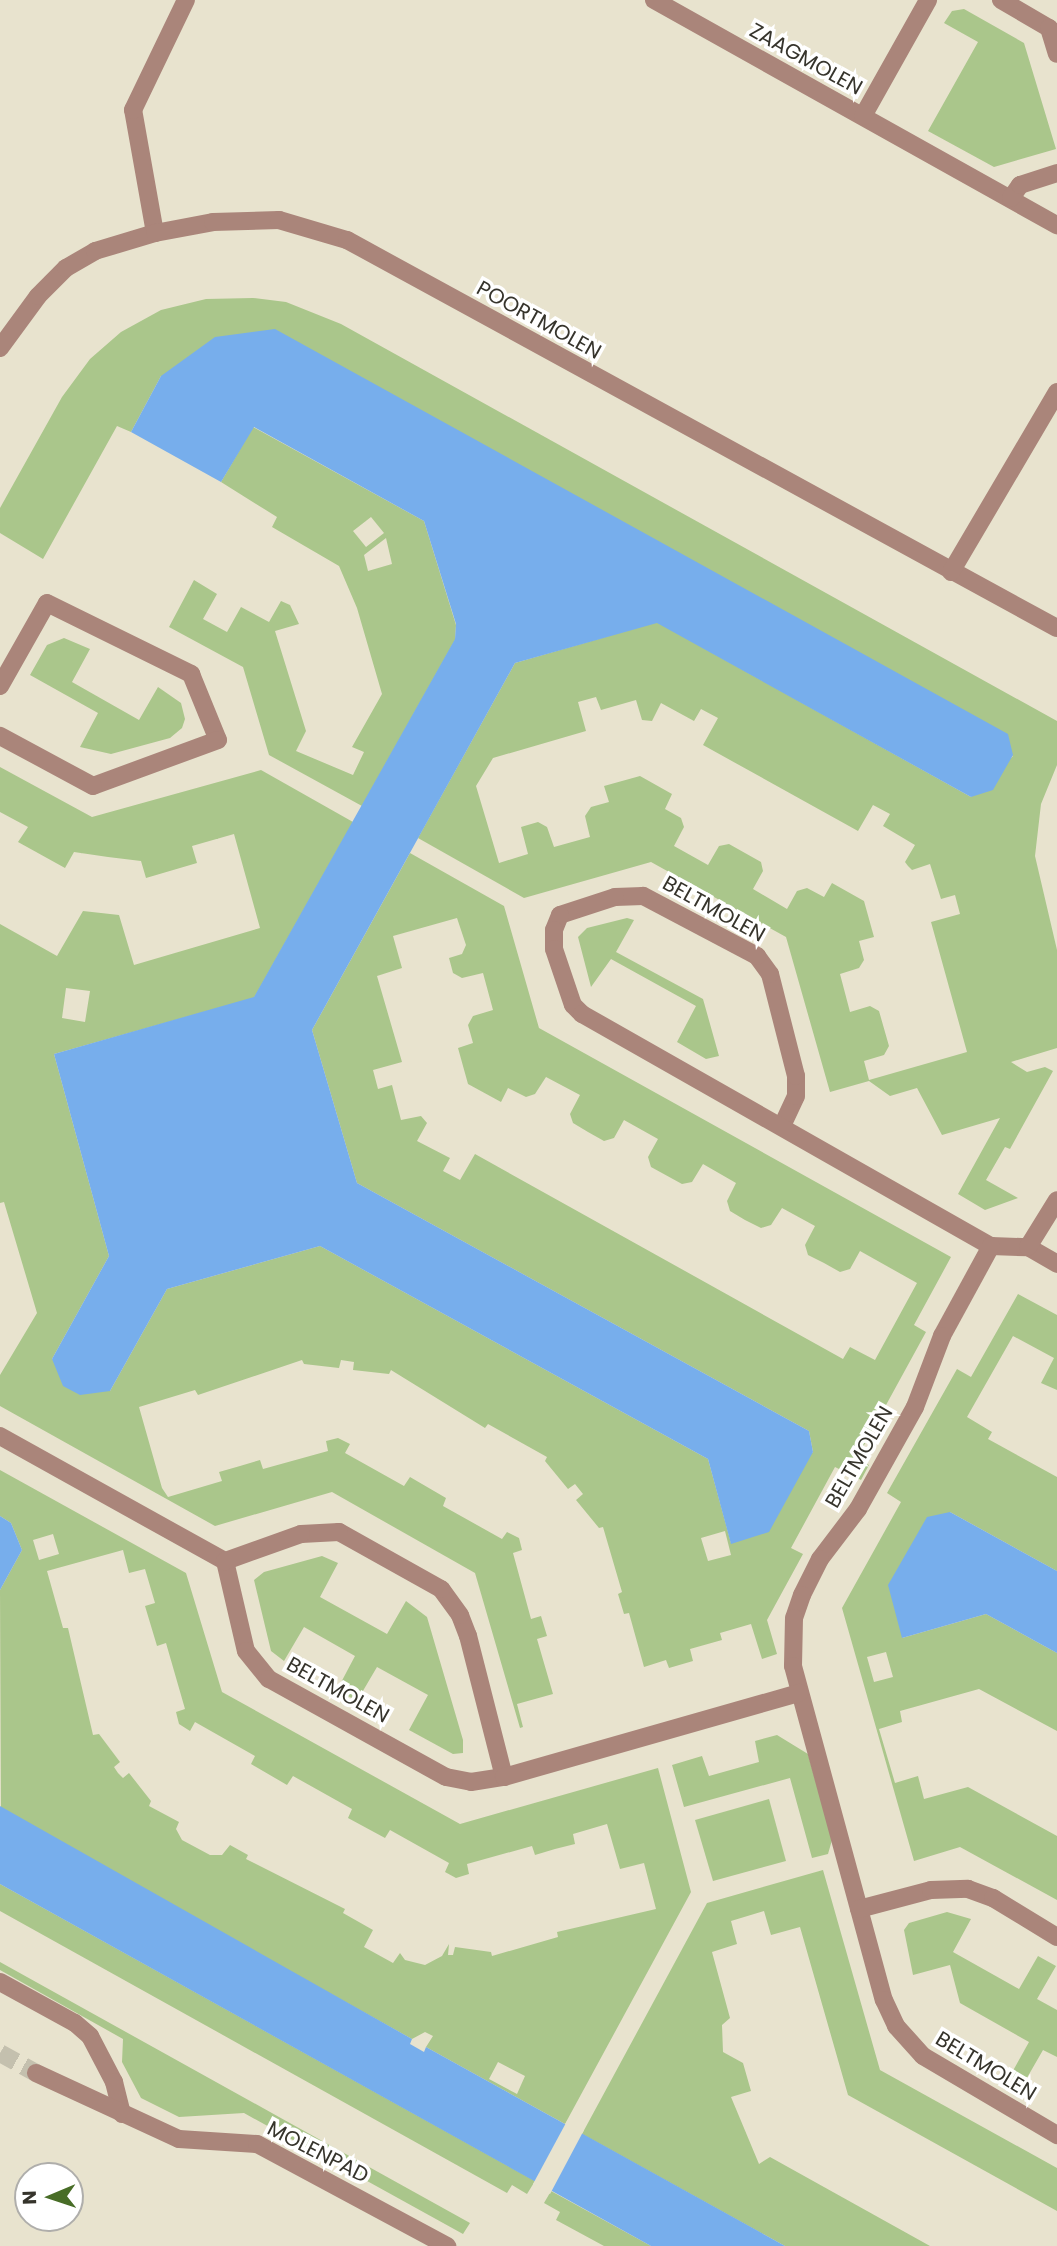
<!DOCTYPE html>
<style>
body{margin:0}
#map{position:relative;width:1057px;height:2246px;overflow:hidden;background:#e8e3ce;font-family:Poppins,sans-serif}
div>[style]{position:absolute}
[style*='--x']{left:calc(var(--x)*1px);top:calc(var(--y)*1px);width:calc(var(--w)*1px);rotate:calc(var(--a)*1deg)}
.green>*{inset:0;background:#aac68b}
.water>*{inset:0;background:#77aeec}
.pier>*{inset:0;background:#e8e3ce}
.minor-tunnel>*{height:18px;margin-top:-9px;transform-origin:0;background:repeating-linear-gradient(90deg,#c4c0ae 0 18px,transparent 0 27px)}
.minor>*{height:18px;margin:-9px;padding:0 9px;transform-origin:9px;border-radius:9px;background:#aa857a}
span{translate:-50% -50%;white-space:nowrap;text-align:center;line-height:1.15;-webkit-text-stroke:7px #fff;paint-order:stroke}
.street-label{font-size:21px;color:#36342c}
.north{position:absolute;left:14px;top:2162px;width:70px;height:70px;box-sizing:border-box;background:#fff;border:2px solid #afaeab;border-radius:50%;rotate:268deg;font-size:19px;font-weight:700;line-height:28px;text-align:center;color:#36342c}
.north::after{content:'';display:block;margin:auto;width:24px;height:32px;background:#486d27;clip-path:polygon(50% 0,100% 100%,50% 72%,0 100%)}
</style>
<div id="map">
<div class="green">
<i style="clip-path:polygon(964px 9px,1024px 43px,1056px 149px,994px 167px,928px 131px,978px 42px,944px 23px,952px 11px)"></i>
<i style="clip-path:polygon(evenodd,253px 298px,286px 302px,341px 324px,1057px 721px,1057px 765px,1041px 804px,1035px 856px,1057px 950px,1057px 1048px,1011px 1062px,1027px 1072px,1045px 1067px,1053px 1071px,1010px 1149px,1005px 1147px,986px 1180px,1018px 1198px,985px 1210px,958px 1194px,1000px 1118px,942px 1135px,917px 1088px,890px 1096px,869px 1081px,830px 1092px,786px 937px,651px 862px,524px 898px,418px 838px,515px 663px,657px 622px,971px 797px,1013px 756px,161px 376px,131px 432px,117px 426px,43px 559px,0 533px,0 508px,62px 397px,90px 359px,121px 332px,161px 310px,206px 299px,253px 298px,596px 697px,601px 710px,636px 700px,642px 720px,652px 721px,661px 703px,694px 721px,701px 709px,718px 718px,703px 745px,858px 831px,873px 805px,890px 814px,883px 826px,915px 845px,905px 862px,908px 866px,912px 870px,930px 864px,941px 899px,955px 895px,960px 914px,931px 922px,967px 1052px,869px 1080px,864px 1061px,884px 1055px,889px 1046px,879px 1011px,870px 1006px,850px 1012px,840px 974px,859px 968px,864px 960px,859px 941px,874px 937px,864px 901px,832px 883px,824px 897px,807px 888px,797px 891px,787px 909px,753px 889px,763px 871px,761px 862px,729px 844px,719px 846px,708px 865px,674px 846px,684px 827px,681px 818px,665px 809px,672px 794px,640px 776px,604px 786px,609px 802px,591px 807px,585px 816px,590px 837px,554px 847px,547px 827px,538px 822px,521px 827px,528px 854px,499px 863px,476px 786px,493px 758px,586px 731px,578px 702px,596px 697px)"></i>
<i style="clip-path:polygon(evenodd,253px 427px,424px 521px,456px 625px,455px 640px,362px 806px,269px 755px,243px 667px,169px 627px,194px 580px,217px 594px,203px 619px,227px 632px,241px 607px,269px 622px,281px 601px,290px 605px,299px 624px,275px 631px,306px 731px,296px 751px,353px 775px,364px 752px,352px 747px,382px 694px,357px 608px,339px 566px,272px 527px,277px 517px,221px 482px,253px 427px,371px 517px,384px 533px,366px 547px,353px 531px,371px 517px,253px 427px,386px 538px,392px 564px,368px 571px,364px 555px,386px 538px)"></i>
<i style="clip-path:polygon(64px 638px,90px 649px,72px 682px,139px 720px,158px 687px,181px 703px,185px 719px,182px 728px,170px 738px,111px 754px,80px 747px,98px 713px,30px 675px,47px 645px)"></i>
<i style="clip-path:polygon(evenodd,0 767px,92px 817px,261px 770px,353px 822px,254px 998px,54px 1054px,109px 1256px,52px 1359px,110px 1391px,167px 1289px,320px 1246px,708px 1459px,731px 1543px,813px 1452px,809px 1431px,357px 1183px,312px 1030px,410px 853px,504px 906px,539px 1028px,951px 1257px,914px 1325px,926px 1332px,857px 1458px,869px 1465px,861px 1480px,835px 1467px,791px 1548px,803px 1554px,767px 1620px,777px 1654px,762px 1659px,751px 1624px,720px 1633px,722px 1640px,690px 1649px,693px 1661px,669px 1668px,666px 1660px,644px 1667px,629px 1613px,624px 1614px,618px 1594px,622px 1592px,603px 1527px,599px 1528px,576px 1500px,583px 1494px,575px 1484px,568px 1489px,545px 1461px,547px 1457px,488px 1424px,485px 1428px,391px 1370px,389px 1374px,353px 1370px,354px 1362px,341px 1360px,339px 1368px,304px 1364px,302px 1360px,198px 1395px,195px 1390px,139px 1407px,162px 1488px,168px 1497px,222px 1481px,219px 1472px,240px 1466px,260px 1460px,263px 1469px,328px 1451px,326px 1441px,338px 1438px,350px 1444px,345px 1453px,404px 1486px,410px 1477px,446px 1498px,443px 1506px,502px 1539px,507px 1532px,519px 1538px,522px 1550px,513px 1553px,531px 1619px,541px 1616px,547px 1636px,537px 1639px,553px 1694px,517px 1704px,523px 1727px,520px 1728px,475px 1573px,332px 1492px,215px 1526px,0 1406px,0 1375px,37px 1313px,4px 1202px,0 1203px,0 924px,57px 956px,83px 911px,119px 915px,134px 965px,260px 928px,234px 834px,192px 846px,197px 863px,146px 878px,141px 861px,108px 857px,74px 852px,65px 868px,18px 842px,28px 827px,0 812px,0 767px,457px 918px,466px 945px,462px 954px,449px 958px,453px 973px,462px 978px,483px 973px,493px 1010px,473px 1016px,468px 1025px,473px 1043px,458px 1048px,468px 1084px,501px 1102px,508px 1088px,526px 1097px,535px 1094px,546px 1077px,580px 1095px,570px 1114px,573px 1123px,588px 1132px,604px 1141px,614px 1138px,624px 1120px,658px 1139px,648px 1157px,651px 1167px,682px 1184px,692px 1182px,703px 1164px,736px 1183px,727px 1201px,730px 1211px,745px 1220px,761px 1228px,771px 1225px,782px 1208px,815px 1226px,805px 1245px,808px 1255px,824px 1263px,840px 1272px,850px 1269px,860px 1251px,917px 1283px,875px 1360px,850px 1347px,843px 1359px,475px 1154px,460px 1180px,443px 1171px,450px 1158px,417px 1141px,427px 1123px,421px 1116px,401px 1120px,392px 1085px,378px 1089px,373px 1070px,402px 1062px,377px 976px,402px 968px,393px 936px,457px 918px,0 767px,66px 988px,90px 991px,85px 1022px,62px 1018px,66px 988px,0 767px,725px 1531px,731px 1555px,708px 1561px,701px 1538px,725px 1531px)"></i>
<i style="clip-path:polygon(627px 918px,634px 920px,616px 952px,703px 999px,719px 1056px,706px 1059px,677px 1042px,696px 1006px,611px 959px,591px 987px,578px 937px,587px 928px)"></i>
<i style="clip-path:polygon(evenodd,1018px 1294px,1057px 1315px,1057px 1390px,1041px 1383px,1054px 1358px,1013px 1336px,967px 1417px,992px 1432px,988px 1439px,1057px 1477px,1057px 1571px,950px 1512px,902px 1638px,986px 1614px,1057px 1653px,1057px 1731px,979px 1689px,900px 1711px,902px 1722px,879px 1729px,895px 1783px,918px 1776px,924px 1799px,968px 1787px,1057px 1836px,1057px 1900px,960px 1847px,914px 1861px,842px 1608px,901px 1502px,887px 1493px,957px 1369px,971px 1377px,1018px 1294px,886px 1652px,893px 1677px,874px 1682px,867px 1657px,886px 1652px)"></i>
<i style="clip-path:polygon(evenodd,0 1470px,186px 1573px,222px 1692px,460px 1824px,658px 1768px,691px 1892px,565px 2124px,426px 2047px,433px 2036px,425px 2032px,412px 2039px,1px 1811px,0 1590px,22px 1550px,11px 1523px,0 1516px,0 1470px,53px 1534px,59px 1554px,39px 1560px,33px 1540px,53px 1534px,0 1470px,123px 1550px,129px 1573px,145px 1569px,155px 1603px,145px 1606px,157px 1646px,166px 1643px,185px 1709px,176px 1712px,179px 1724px,190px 1731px,195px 1722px,255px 1756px,251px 1764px,287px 1785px,293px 1776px,352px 1809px,348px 1818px,385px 1838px,390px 1830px,449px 1863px,445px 1872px,456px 1878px,469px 1874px,467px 1864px,532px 1846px,535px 1855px,555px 1849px,575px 1844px,573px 1834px,607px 1824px,620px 1869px,644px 1863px,656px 1909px,557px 1932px,558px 1937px,492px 1956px,491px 1952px,455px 1947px,453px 1955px,448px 1955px,449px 1944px,442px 1956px,425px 1965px,405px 1960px,400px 1953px,393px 1963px,364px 1947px,373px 1930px,343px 1913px,345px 1909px,246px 1859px,248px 1855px,230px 1845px,222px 1855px,210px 1855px,182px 1840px,176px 1829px,179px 1822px,149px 1806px,151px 1801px,129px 1773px,123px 1778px,118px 1773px,114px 1767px,120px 1762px,99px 1734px,93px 1735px,68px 1628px,63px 1628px,47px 1571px,123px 1550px,0 1470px,498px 2062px,525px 2076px,517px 2094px,489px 2079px,498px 2062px)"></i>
<i style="clip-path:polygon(322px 1556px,338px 1563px,320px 1597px,387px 1634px,406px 1601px,427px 1617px,463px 1740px,463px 1753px,453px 1754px,409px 1730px,428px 1695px,377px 1667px,357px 1701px,337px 1690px,355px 1656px,304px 1627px,284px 1661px,271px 1651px,254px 1580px,264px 1572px)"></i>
<i style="clip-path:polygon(777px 1735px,808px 1754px,832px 1840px,828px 1854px,812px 1858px,790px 1778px,684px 1807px,672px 1765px,702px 1756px,709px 1776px,759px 1762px,755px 1741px)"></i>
<i style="clip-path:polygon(769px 1799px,786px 1861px,713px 1881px,695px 1820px)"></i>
<i style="clip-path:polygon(823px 1870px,880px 2070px,1057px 2168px,1057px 2211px,848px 2095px,800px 1927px,771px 1935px,764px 1911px,731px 1921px,737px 1944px,712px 1952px,730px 2018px,722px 2025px,723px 2052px,743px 2063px,751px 2091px,731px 2097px,759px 2164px,770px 2157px,930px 2246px,785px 2246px,582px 2134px,707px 1903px)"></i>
<i style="clip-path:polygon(0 1884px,535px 2181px,527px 2194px,512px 2185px,507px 2193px,0 1911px)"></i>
<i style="clip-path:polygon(947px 1912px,971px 1919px,953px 1952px,1019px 1989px,1038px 1956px,1056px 1966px,1037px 1999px,1057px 2010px,1057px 2057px,1043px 2050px,1024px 2083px,1010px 2076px,1029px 2042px,960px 2003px,950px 1965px,913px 1975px,904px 1930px,909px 1923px)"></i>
<i style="clip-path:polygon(0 1962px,279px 2117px,470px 2223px,463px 2234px,244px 2113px,179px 2117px,141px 2098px,122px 2062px,123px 2039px,0 1970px)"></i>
<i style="clip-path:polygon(551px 2191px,651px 2246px,604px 2246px,556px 2220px,560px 2212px,544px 2203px)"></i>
</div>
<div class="water">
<i style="clip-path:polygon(275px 329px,1008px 734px,1013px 755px,993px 790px,971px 797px,657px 623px,515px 663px,312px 1030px,357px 1183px,809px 1431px,813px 1452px,769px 1532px,731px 1544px,708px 1459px,320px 1246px,167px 1289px,110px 1391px,80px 1395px,63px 1386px,52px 1359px,109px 1256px,54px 1054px,254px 997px,455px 639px,456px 624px,424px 521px,254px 427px,221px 482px,131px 432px,161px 376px,215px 337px)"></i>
<i style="clip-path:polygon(950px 1512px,1057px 1571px,1057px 1653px,986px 1614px,902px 1638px,888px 1585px,927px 1517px)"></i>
<i style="clip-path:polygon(0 1516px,11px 1523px,22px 1550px,0 1590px)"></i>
<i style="clip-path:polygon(0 1806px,412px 2039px,410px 2044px,424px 2052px,426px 2047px,785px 2246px,651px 2246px,0 1884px)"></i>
</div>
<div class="pier">
<i style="clip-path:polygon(567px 2121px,584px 2130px,550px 2194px,533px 2184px)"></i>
</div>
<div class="minor-tunnel">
<i style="--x:0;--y:2053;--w:41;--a:29.1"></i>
</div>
<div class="minor">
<i style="--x:654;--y:0;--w:462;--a:29.2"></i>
<i style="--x:1001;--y:0;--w:56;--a:30.3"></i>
<i style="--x:1049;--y:28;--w:27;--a:73"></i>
<i style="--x:863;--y:116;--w:133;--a:-60.7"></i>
<i style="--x:1011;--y:198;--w:16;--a:-55"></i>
<i style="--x:1020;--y:185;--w:39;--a:-18"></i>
<i style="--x:155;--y:233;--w:125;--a:-100.1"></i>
<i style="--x:133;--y:110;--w:122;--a:-64.3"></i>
<i style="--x:0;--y:348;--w:64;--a:-53.8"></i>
<i style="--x:38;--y:296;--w:40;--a:-45"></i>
<i style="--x:66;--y:268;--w:34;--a:-30"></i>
<i style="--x:95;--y:251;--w:63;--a:-16.7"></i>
<i style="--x:155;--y:233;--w:59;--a:-10.7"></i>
<i style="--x:213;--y:222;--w:66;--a:-1.7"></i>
<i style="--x:279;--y:220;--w:71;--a:16.4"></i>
<i style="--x:347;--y:240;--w:809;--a:28.66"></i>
<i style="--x:951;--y:572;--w:209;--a:-59.5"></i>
<i style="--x:0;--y:686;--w:95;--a:-60.5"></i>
<i style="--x:47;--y:603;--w:161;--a:26.2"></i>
<i style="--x:191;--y:674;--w:71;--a:67.8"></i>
<i style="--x:218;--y:740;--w:133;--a:159.8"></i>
<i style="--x:93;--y:786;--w:106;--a:-151.7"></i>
<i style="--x:782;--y:1126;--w:33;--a:-65"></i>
<i style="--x:796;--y:1096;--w:20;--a:-90"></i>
<i style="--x:796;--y:1076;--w:105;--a:-104.3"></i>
<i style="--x:770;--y:974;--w:22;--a:-126"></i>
<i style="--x:757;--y:956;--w:129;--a:-152.2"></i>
<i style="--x:643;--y:896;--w:28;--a:178"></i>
<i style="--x:615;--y:897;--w:58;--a:161.9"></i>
<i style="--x:560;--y:915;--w:16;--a:112"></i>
<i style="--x:554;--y:930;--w:19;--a:90"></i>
<i style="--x:554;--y:949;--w:59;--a:71.3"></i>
<i style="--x:573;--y:1005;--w:13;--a:45"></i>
<i style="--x:582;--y:1014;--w:470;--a:29.6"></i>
<i style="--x:991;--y:1246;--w:37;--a:2"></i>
<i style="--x:1028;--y:1247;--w:34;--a:30"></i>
<i style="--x:991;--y:1246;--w:102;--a:118.6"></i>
<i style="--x:942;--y:1336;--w:76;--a:110.8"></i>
<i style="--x:915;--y:1407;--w:117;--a:119.2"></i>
<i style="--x:858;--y:1509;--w:63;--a:127.2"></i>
<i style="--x:820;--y:1559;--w:40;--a:116.6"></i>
<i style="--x:802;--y:1595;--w:24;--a:109"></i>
<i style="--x:794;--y:1618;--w:48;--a:91.2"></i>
<i style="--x:793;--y:1666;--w:346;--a:74.8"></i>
<i style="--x:884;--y:2000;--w:29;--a:65"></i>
<i style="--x:896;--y:2026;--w:40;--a:48"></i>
<i style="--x:923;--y:2056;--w:156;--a:30.5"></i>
<i style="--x:1028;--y:1247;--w:55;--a:-58.3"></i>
<i style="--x:0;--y:1436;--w:257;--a:29.1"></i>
<i style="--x:225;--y:1561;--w:92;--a:76.9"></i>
<i style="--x:246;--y:1651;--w:36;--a:51"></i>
<i style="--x:269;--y:1679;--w:202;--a:29"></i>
<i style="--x:446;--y:1777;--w:25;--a:11"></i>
<i style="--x:471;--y:1782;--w:33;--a:-9"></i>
<i style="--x:504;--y:1777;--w:146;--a:-104.3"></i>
<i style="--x:468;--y:1636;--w:22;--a:-111"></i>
<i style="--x:460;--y:1615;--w:32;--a:-126"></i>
<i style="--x:441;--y:1589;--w:117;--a:-150.8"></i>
<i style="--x:339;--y:1532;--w:38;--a:177"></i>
<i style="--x:301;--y:1534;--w:81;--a:160.4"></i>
<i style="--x:504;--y:1777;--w:307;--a:-15.9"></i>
<i style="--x:859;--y:1909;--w:74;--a:-14.8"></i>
<i style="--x:931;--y:1890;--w:37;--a:-2"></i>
<i style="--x:968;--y:1889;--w:27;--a:20"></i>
<i style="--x:993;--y:1898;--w:75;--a:31.4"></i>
<i style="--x:0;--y:1982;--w:85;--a:28.7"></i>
<i style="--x:75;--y:2023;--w:20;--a:41"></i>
<i style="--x:90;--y:2036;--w:52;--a:62.4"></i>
<i style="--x:114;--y:2082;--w:33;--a:76"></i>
<i style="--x:36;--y:2073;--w:157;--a:24.8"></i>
<i style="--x:179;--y:2139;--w:78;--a:3.7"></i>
<i style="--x:257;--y:2144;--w:216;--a:28.2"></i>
</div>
<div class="street-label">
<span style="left:806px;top:59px;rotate:29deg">ZAAGMOLEN</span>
<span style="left:539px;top:320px;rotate:29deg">POORTMOLEN</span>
<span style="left:714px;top:909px;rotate:29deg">BELTMOLEN</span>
<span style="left:859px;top:1457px;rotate:-60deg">BELTMOLEN</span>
<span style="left:338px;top:1690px;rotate:29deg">BELTMOLEN</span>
<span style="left:986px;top:2066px;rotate:31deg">BELTMOLEN</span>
<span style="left:318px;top:2152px;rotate:27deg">MOLENPAD</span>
</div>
<div class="north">N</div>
</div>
